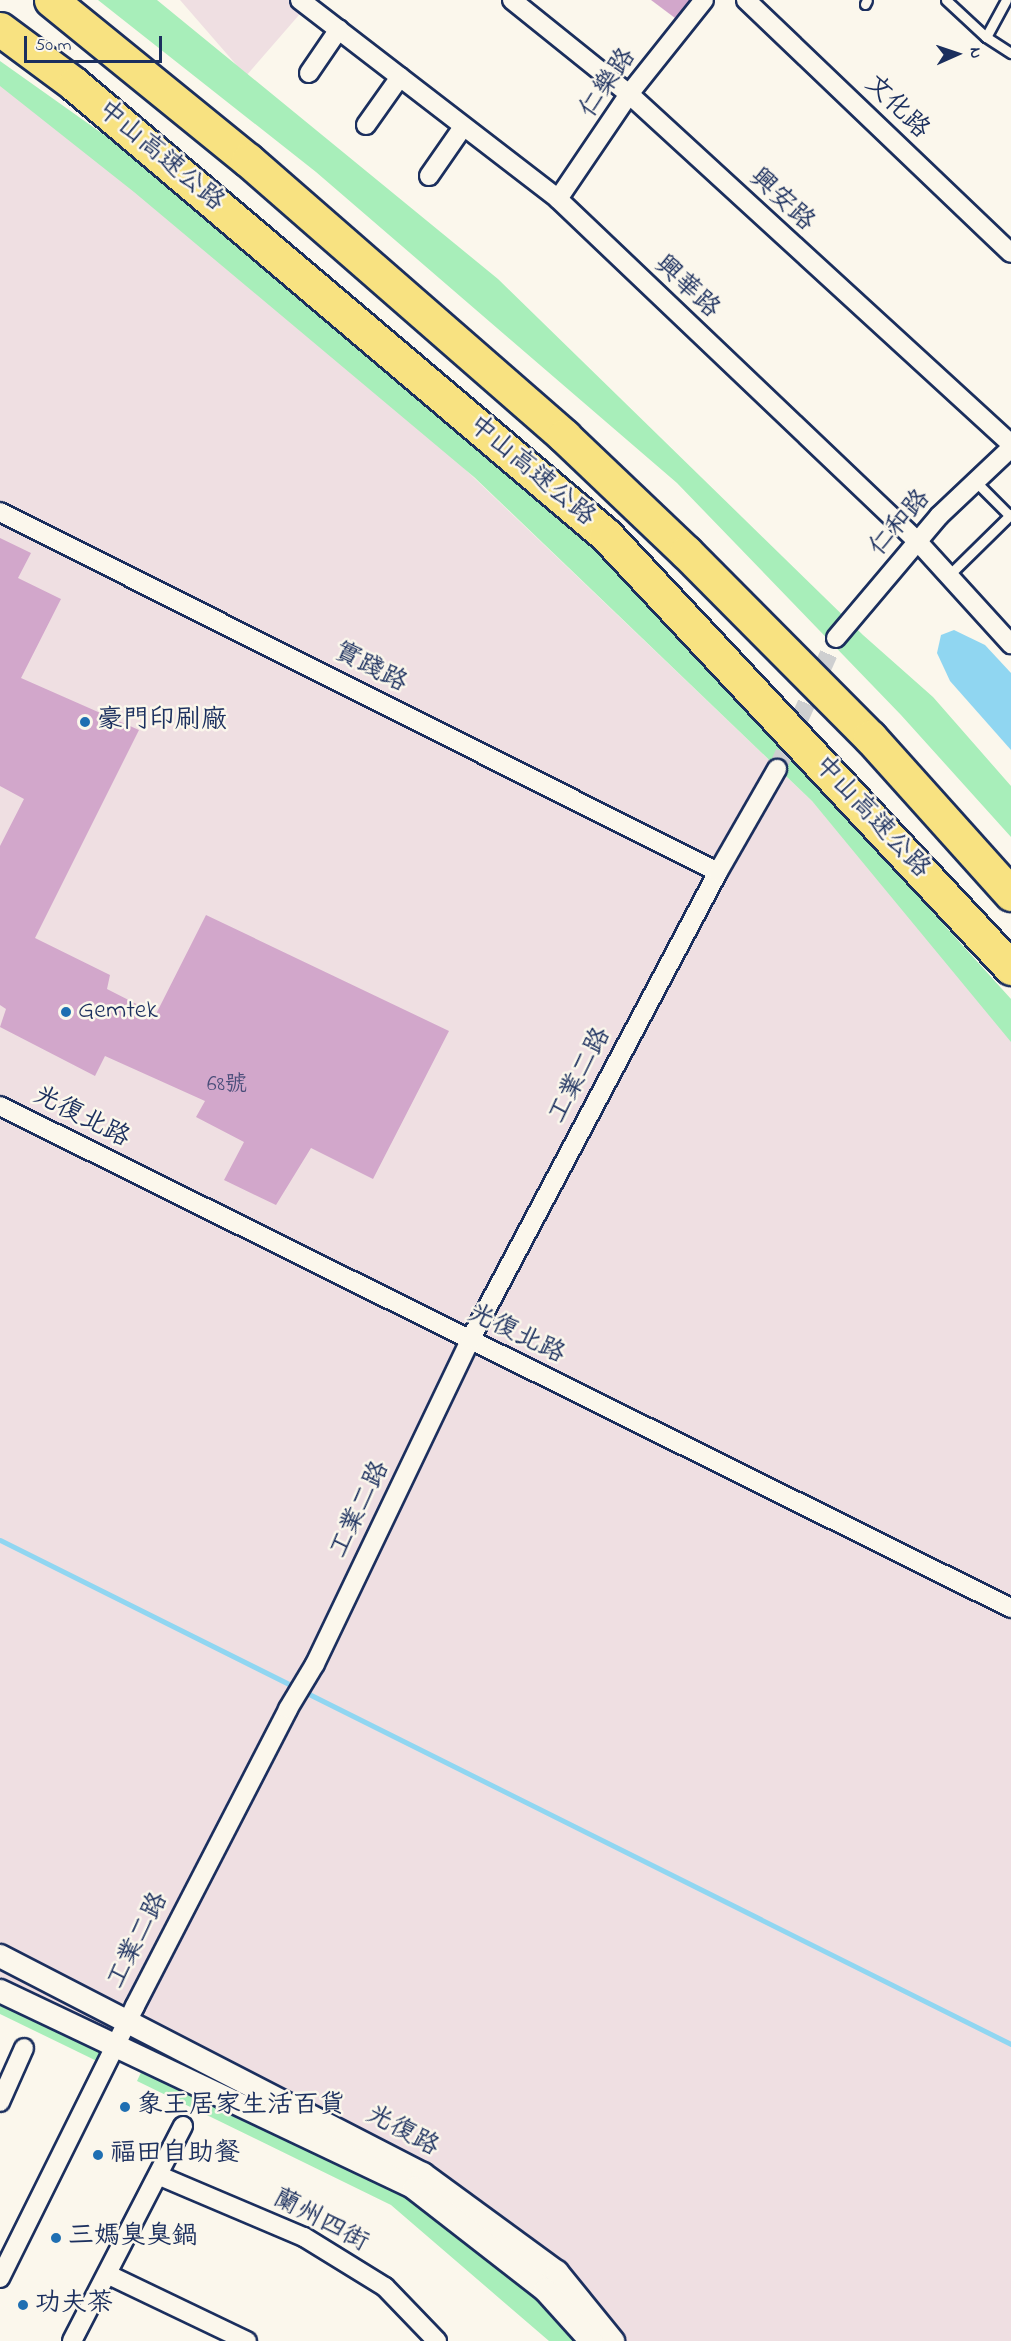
<!DOCTYPE html>
<meta charset="utf-8">
<style>
body{margin:0}
#map{position:relative;width:1011px;height:2341px;overflow:hidden;background:#fbf7ec;font-family:"Indie Flower","LXGW WenKai TC",sans-serif}
div>[style]{position:absolute}
[style*='--x']{left:calc(var(--x)*1px);top:calc(var(--y)*1px);width:calc(var(--w)*1px);rotate:calc(var(--a)*1deg)}
.built>*{inset:0;background:#efdfe2}
.green>*{inset:0;background:#a8eeba}
.water>*{inset:0;background:#90d6f1}
.stream>*{height:5px;margin:-2.5px;padding:0 2.5px;transform-origin:2.5px;border-radius:2.5px;background:#90d6f1}
.building>*{inset:0;background:#d2a7cb}
.minor-tunnel>*{height:18px;margin-top:-9px;transform-origin:0;background:repeating-linear-gradient(90deg,#cecfd0 0 18px,transparent 0 27px)}
.roads{filter:drop-shadow(2px 0 #1b2f5e) drop-shadow(-2px 0 #1b2f5e) drop-shadow(0 2px #1b2f5e) drop-shadow(0 -2px #1b2f5e)}
.service>*{height:9px;margin:-4.5px;padding:0 4.5px;transform-origin:4.5px;border-radius:4.5px;background:#fbf7ec}
.minor>*{height:18px;margin:-9px;padding:0 9px;transform-origin:9px;border-radius:9px;background:#fbf7ec}
.tertiary>*{height:22px;margin:-11px;padding:0 11px;transform-origin:11px;border-radius:11px;background:#fbf7ec}
.motorway>*{height:33px;margin:-16.5px;padding:0 16.5px;transform-origin:16.5px;border-radius:16.5px;background:#f8e281}
.dots>*{width:16px;height:16px;translate:-50% -50%;box-sizing:border-box;border:3px solid #fbf7ec;border-radius:50%}
span{translate:-50% -50%;white-space:nowrap;text-align:center;line-height:1.15;-webkit-text-stroke:5px #fbf7ec;paint-order:stroke}
.number-label{font-size:22px;color:#494d79}
.number-label span{-webkit-text-stroke-width:0}
.street-label{font-size:26px;color:#1b2f5e}
.poi-label{font-size:26px;color:#1b2f5e}
.left{translate:0 -50%;text-align:left}
.north{position:absolute;left:927px;top:24px;width:60px;height:60px;-webkit-text-stroke:4px #fbf7ec;paint-order:stroke;rotate:87deg;font-size:16px;font-weight:700;line-height:24px;text-align:center;color:#1b2f5e}
.north::after{content:'';display:block;margin:auto;width:21px;height:27px;background:#1b2f5e;clip-path:polygon(50% 0,100% 100%,50% 72%,0 100%)}
.scale{position:absolute;left:24px;top:36px;width:138px;height:27px;box-sizing:border-box;border:3px solid #1b2f5e;border-top:0;padding-left:8px;font-size:18px;line-height:21px;white-space:nowrap;color:#1b2f5e;-webkit-text-stroke:4px #fbf7ec;paint-order:stroke}
</style>
<div id="map">
<div class="built">
<i style="clip-path:polygon(180px 0,312px 0,246px 76px)"></i>
<i style="clip-path:polygon(0 75px,169px 186px,812px 801px,1011px 1038px,1011px 2341px,602px 2341px,413px 2181px,0 1977px)"></i>
</div>
<div class="green">
<i style="clip-path:polygon(98px 0,157px 0,498px 279px,863px 635px,933px 697px,1011px 786px,1011px 837px,901px 715px,677px 483px,316px 172px)"></i>
<i style="clip-path:polygon(0 61px,148px 166px,600px 544px,1011px 999px,1011px 1042px,812px 801px,474px 477px,134px 192px,0 86px)"></i>
<i style="clip-path:polygon(0 1994px,111px 2050px,103px 2064px,0 2014px)"></i>
<i style="clip-path:polygon(144px 2066px,412px 2190px,543px 2293px,586px 2341px,549px 2341px,391px 2205px,137px 2081px)"></i>
</div>
<div class="water">
<i style="clip-path:polygon(954px 630px,985px 645px,1011px 673px,1011px 750px,950px 681px,937px 653px,941px 635px)"></i>
</div>
<div class="stream">
<i style="--x:0;--y:1540;--w:1130;--a:26.5"></i>
</div>
<div class="building">
<i style="clip-path:polygon(651px 0,690px 0,675px 18px)"></i>
<i style="clip-path:polygon(0 538px,31px 553px,18px 578px,61px 599px,21px 678px,139px 730px,35px 938px,110px 975px,107px 989px,156px 1014px,206px 915px,449px 1031px,373px 1179px,311px 1148px,276px 1205px,224px 1180px,244px 1142px,196px 1117px,205px 1101px,105px 1056px,95px 1076px,0 1027px,6px 1009px,0 1005px,0 846px,24px 799px,0 786px)"></i>
</div>
<div class="minor-tunnel">
<i style="--x:777;--y:769;--w:144;--a:-65.8"></i>
</div>
<div class="roads">
<div class="service">
<i style="--x:946;--y:0;--w:54;--a:42.8"></i>
<i style="--x:986;--y:37;--w:30;--a:33"></i>
<i style="--x:865;--y:4;--w:4;--a:-63"></i>
<i style="--x:986;--y:37;--w:42;--a:-61.6"></i>
<i style="--x:974;--y:480;--w:51;--a:45"></i>
<i style="--x:949;--y:575;--w:87;--a:-44.5"></i>
</div>
<div class="minor">
<i style="--x:300;--y:0;--w:326;--a:37.6"></i>
<i style="--x:558;--y:199;--w:499;--a:43.6"></i>
<i style="--x:919;--y:543;--w:137;--a:47.7"></i>
<i style="--x:512;--y:0;--w:150;--a:38.8"></i>
<i style="--x:629;--y:94;--w:518;--a:42.5"></i>
<i style="--x:746;--y:0;--w:366;--a:43.7"></i>
<i style="--x:309;--y:73;--w:53;--a:-55.7"></i>
<i style="--x:366;--y:125;--w:59;--a:-54.7"></i>
<i style="--x:429;--y:176;--w:60;--a:-55.2"></i>
<i style="--x:558;--y:199;--w:127;--a:-55.9"></i>
<i style="--x:629;--y:94;--w:120;--a:-51.4"></i>
<i style="--x:0;--y:512;--w:803;--a:26.63"></i>
<i style="--x:836;--y:638;--w:160;--a:-49.8"></i>
<i style="--x:939;--y:516;--w:99;--a:-43.4"></i>
<i style="--x:0;--y:1106;--w:1129;--a:26.41"></i>
<i style="--x:0;--y:2102;--w:59;--a:-66"></i>
<i style="--x:160;--y:2176;--w:156;--a:23"></i>
<i style="--x:304;--y:2237;--w:95;--a:31.7"></i>
<i style="--x:385;--y:2287;--w:75;--a:46.1"></i>
<i style="--x:109;--y:2275;--w:153;--a:25.6"></i>
<i style="--x:0;--y:2278;--w:304;--a:-63.6"></i>
<i style="--x:135;--y:2006;--w:334;--a:-62.7"></i>
<i style="--x:288;--y:1709;--w:52;--a:-59"></i>
<i style="--x:315;--y:1664;--w:359;--a:-64.4"></i>
<i style="--x:470;--y:1340;--w:530;--a:-62.08"></i>
<i style="--x:718;--y:872;--w:119;--a:-60.2"></i>
<i style="--x:72;--y:2341;--w:242;--a:-62.7"></i>
</div>
<div class="tertiary">
<i style="--x:0;--y:1956;--w:476;--a:27.3"></i>
<i style="--x:423;--y:2174;--w:166;--a:36.2"></i>
<i style="--x:557;--y:2272;--w:89;--a:50.9"></i>
<i style="--x:0;--y:1991;--w:458;--a:25.4"></i>
<i style="--x:414;--y:2188;--w:166;--a:37.9"></i>
<i style="--x:545;--y:2290;--w:69;--a:48"></i>
</div>
<div class="motorway">
<i style="--x:51;--y:0;--w:254;--a:39.1"></i>
<i style="--x:248;--y:160;--w:420;--a:41.1"></i>
<i style="--x:564;--y:436;--w:168;--a:43.6"></i>
<i style="--x:686;--y:552;--w:261;--a:45.2"></i>
<i style="--x:870;--y:737;--w:211;--a:48.1"></i>
<i style="--x:0;--y:29;--w:92;--a:36.6"></i>
<i style="--x:74;--y:84;--w:697;--a:40.29"></i>
<i style="--x:606;--y:535;--w:593;--a:46.91"></i>
</div>
</div>
<div class="dots">
<i style="left:85px;top:722px;background:#1f6fb2"></i>
<i style="left:66px;top:1012px;background:#1f6fb2"></i>
<i style="left:125px;top:2107px;background:#1f6fb2"></i>
<i style="left:98px;top:2155px;background:#1f6fb2"></i>
<i style="left:56px;top:2238px;background:#1f6fb2"></i>
<i style="left:23px;top:2305px;background:#1f6fb2"></i>
</div>
<div class="number-label">
<span style="left:227px;top:1086px">68號</span>
</div>
<div class="street-label">
<span style="left:609px;top:84px;rotate:-55deg">仁樂路</span>
<span style="left:896px;top:108px;rotate:44deg">文化路</span>
<span style="left:160px;top:157px;rotate:40deg">中山高速公路</span>
<span style="left:781px;top:201px;rotate:43deg">興安路</span>
<span style="left:686px;top:288px;rotate:43deg">興華路</span>
<span style="left:531px;top:472px;rotate:40deg">中山高速公路</span>
<span style="left:901px;top:524px;rotate:-49deg">仁和路</span>
<span style="left:370px;top:669px;rotate:27deg">實踐路</span>
<span style="left:871px;top:818px;rotate:47deg">中山高速公路</span>
<span style="left:581px;top:1076px;rotate:-62deg">工業二路</span>
<span style="left:81px;top:1118px;rotate:27deg">光復北路</span>
<span style="left:516px;top:1335px;rotate:26deg">光復北路</span>
<span style="left:361px;top:1510px;rotate:-64deg">工業二路</span>
<span style="left:139px;top:1941px;rotate:-63deg">工業二路</span>
<span style="left:402px;top:2132px;rotate:29deg">光復路</span>
<span style="left:320px;top:2222px;rotate:28deg">蘭州四街</span>
</div>
<div class="poi-label">
<span class="left" style="left:97px;top:722px">豪門印刷廠</span>
<span class="left" style="left:78px;top:1012px">Gemtek</span>
<span class="left" style="left:137px;top:2107px">象王居家生活百貨</span>
<span class="left" style="left:110px;top:2155px">福田自助餐</span>
<span class="left" style="left:68px;top:2238px">三媽臭臭鍋</span>
<span class="left" style="left:35px;top:2305px">功夫茶</span>
</div>
<div class="north">N</div>
<div class="scale">50 m</div>
</div>
